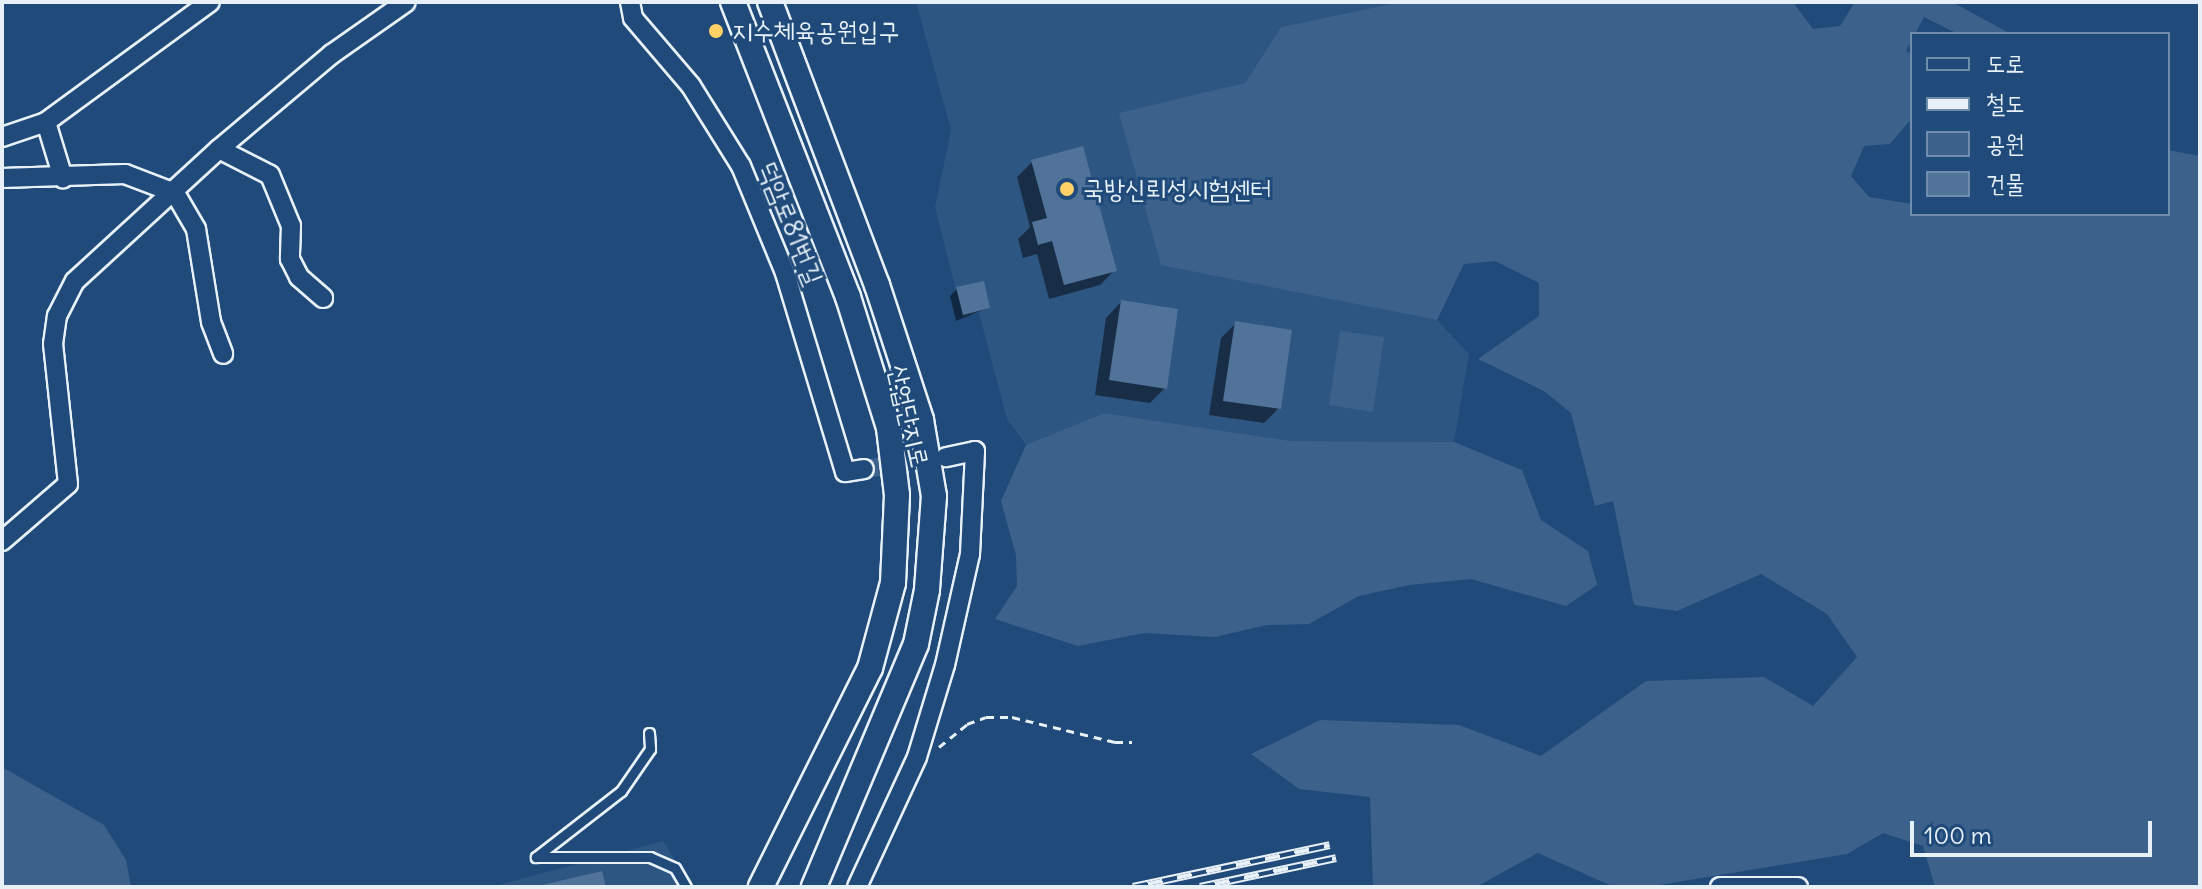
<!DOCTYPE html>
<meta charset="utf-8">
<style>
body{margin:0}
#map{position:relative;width:2202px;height:889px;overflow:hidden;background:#1f4a7a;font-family:Delius,"Poor Story",sans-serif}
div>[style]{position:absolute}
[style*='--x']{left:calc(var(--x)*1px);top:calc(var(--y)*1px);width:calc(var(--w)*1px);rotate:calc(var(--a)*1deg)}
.built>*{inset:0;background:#2e5683}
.green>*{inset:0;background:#3c628c}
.shadow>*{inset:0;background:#0007}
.building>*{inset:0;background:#517399}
.minor-tunnel>*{height:18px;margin-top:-9px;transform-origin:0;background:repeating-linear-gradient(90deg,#3d638d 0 18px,transparent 0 27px)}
.path>*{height:3px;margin-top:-1.5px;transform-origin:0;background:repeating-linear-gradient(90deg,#e8f1f8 0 8px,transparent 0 14px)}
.roads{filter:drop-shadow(2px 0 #e8f1f8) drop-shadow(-2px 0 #e8f1f8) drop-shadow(0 2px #e8f1f8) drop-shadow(0 -2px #e8f1f8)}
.service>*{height:9px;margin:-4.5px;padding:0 4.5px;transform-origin:4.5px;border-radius:4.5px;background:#1f4a7a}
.minor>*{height:18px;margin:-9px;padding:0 9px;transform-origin:9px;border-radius:9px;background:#1f4a7a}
.secondary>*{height:24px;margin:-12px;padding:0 12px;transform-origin:12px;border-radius:12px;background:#1f4a7a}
.rail>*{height:8px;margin-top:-4px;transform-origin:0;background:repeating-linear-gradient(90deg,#1f4a7a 0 15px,#e8f1f8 0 30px);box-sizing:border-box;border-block:2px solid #e8f1f8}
.dots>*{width:22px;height:22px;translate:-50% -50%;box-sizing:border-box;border:4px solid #1f4a7a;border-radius:50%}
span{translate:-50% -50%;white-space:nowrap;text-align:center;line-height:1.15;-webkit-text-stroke:6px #1f4a7a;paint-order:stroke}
.poi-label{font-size:26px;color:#e8f1f8}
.left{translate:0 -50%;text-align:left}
.street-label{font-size:26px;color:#e8f1f8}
.frame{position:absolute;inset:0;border:4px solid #e8f1f8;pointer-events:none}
.legend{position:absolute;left:1910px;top:32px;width:260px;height:184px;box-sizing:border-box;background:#1f4a7a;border:2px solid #6f8dac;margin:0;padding:10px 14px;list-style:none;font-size:24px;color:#e8f1f8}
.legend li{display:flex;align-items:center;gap:16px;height:40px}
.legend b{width:40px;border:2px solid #6f8dac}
.scale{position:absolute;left:1910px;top:821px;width:242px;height:36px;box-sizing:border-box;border:4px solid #e8f1f8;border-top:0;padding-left:10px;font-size:24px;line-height:28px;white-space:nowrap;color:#e8f1f8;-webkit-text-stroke:6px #1f4a7a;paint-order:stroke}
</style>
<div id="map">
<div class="built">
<i style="clip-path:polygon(916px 2px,1400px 2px,1281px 27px,1245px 83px,1120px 114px,1247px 281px,1437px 320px,1469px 354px,1454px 442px,1291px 441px,1104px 413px,1026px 445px,1007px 419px,979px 313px,963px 317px,935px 207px,951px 130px)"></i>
<i style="clip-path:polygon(663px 841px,692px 887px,490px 887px)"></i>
</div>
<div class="green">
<i style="clip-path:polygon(1400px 2px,1793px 2px,1813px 29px,1840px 26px,1855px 2px,1952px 2px,2011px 34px,1958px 34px,1924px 17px,1906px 51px,1912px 54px,1912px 118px,1890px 144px,1864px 146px,1851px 176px,1869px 197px,1912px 204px,1912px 214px,2168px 214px,2168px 150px,2200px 156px,2200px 887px,1935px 887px,1923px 846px,1883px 833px,1847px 854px,1647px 887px,1614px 887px,1538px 853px,1476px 887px,1373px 887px,1370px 797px,1299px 789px,1251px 754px,1320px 720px,1459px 725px,1541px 756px,1646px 681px,1764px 677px,1813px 706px,1857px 657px,1827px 614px,1761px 574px,1677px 611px,1634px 605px,1613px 501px,1595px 506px,1571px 413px,1544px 391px,1478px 359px,1539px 316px,1539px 283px,1495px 261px,1464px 264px,1437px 320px,1161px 265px,1119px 113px,1245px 83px,1281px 27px)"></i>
<i style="clip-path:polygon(1340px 331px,1384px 337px,1373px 412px,1329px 405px)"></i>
<i style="clip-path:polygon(1104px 413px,1291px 441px,1454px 442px,1522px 470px,1541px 520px,1588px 551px,1597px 585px,1566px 606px,1471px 579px,1409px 585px,1359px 596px,1309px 624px,1267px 625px,1215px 637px,1144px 633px,1078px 646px,995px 619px,1017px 586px,1016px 555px,1001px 501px,1026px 445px)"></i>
<i style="clip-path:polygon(2px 767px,104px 825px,126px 860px,131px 887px,2px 887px)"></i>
</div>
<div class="shadow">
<i style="clip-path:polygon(1032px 162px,1115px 270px,1100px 285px,1049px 299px,1037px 254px,1023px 258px,1018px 239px,1030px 227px,1017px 177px)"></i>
<i style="clip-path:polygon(957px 289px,988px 308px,956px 321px,950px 296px)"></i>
<i style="clip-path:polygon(1121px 302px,1165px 388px,1150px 403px,1095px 395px,1106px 318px)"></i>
<i style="clip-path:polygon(1236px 323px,1279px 408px,1264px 423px,1209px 415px,1221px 338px)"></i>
</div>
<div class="building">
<i style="clip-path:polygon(1083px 146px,1117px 271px,1064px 285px,1052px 241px,1038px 245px,1032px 222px,1047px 218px,1031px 160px)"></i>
<i style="clip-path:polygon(984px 281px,990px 308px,963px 315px,956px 287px)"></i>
<i style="clip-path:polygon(1121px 300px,1178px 309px,1167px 389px,1109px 380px)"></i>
<i style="clip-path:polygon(1235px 321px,1292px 330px,1281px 409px,1223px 401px)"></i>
<i style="clip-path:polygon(602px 871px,606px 887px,538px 887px,538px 886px)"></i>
</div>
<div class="minor-tunnel">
<i style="--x:864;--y:469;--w:76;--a:-8.3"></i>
</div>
<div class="path">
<i style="--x:939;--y:747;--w:36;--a:-39"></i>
<i style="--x:967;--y:724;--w:20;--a:-20"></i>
<i style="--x:986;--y:717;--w:26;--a:0"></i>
<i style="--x:1012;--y:717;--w:106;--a:13.6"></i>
<i style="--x:1115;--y:742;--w:17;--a:0"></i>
</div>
<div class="roads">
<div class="service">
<i style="--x:649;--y:733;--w:16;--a:86"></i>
<i style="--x:650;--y:749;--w:51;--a:124.6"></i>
<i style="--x:621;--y:791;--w:108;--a:142.2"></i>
<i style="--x:536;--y:857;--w:114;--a:0"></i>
<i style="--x:650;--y:857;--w:27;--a:24"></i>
<i style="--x:675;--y:868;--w:22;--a:60"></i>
</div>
<div class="minor">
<i style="--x:630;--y:2;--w:16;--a:79"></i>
<i style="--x:633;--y:18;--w:89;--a:49.5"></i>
<i style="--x:691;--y:86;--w:94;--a:58"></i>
<i style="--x:741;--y:166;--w:116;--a:67.6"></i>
<i style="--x:785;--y:273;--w:208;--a:73.2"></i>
<i style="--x:845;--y:472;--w:19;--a:-9"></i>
<i style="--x:46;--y:122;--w:59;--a:73.1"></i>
<i style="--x:2;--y:137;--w:46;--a:-18.8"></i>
<i style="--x:46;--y:122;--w:203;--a:-36.2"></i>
<i style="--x:219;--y:149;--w:57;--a:27"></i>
<i style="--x:270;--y:175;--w:55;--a:67.6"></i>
<i style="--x:291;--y:226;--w:33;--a:92"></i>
<i style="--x:290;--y:259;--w:20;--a:63"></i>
<i style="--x:299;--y:277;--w:32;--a:41"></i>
<i style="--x:2;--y:178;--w:123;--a:-1.9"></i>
<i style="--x:125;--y:174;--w:53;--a:20.8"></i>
<i style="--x:175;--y:193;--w:42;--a:59.7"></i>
<i style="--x:196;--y:229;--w:94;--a:80.8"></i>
<i style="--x:211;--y:322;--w:34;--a:69"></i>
<i style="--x:2;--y:541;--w:87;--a:-40.8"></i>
<i style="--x:68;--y:484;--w:141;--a:-96.1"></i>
<i style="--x:53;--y:344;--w:28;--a:-82"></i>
<i style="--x:57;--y:316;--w:39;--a:-63"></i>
<i style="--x:75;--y:281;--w:195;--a:-42.5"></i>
<i style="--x:219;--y:149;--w:148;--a:-40.1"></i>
<i style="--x:332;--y:54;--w:90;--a:-35.1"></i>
<i style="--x:857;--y:887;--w:143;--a:-65.2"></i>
<i style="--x:917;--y:757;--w:96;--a:-73.1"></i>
<i style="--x:945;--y:665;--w:114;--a:-77.3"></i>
<i style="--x:970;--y:554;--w:103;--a:-87.2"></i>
<i style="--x:975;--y:451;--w:30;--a:168"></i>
<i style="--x:1720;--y:887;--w:78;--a:0"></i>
</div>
<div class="secondary">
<i style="--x:733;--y:2;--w:317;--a:68.7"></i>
<i style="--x:848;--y:297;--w:137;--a:72.6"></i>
<i style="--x:889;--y:428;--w:67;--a:83.2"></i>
<i style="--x:897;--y:495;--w:88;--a:92.6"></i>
<i style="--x:893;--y:583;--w:88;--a:105.1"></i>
<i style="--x:870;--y:668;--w:245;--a:116.5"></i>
<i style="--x:770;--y:2;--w:303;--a:69.3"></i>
<i style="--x:877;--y:285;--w:142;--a:71.9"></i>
<i style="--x:921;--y:420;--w:77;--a:80.3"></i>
<i style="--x:934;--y:496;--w:94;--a:94.3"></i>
<i style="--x:927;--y:590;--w:55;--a:101.5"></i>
<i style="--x:916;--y:644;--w:264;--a:112.8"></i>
</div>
</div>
<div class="rail">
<i style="--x:1133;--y:887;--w:201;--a:-12"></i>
<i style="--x:1200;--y:887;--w:139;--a:-12"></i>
</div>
<div class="dots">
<i style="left:716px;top:31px;background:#ffd166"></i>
<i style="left:1067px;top:189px;background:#ffd166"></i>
</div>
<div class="poi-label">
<span class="left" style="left:732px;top:31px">지수체육공원입구</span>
<span class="left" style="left:1083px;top:189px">국방신뢰성시험센터</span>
</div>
<div class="street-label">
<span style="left:791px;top:223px;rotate:68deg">덕암로81번길</span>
<span style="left:909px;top:416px;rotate:77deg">산업단지로</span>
</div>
<div class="frame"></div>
<ul class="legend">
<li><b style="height:10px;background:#1f4a7a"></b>도로</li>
<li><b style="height:10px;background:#e8f1f8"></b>철도</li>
<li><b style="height:22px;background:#3c628c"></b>공원</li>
<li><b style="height:22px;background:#517399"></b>건물</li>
</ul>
<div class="scale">100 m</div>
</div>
